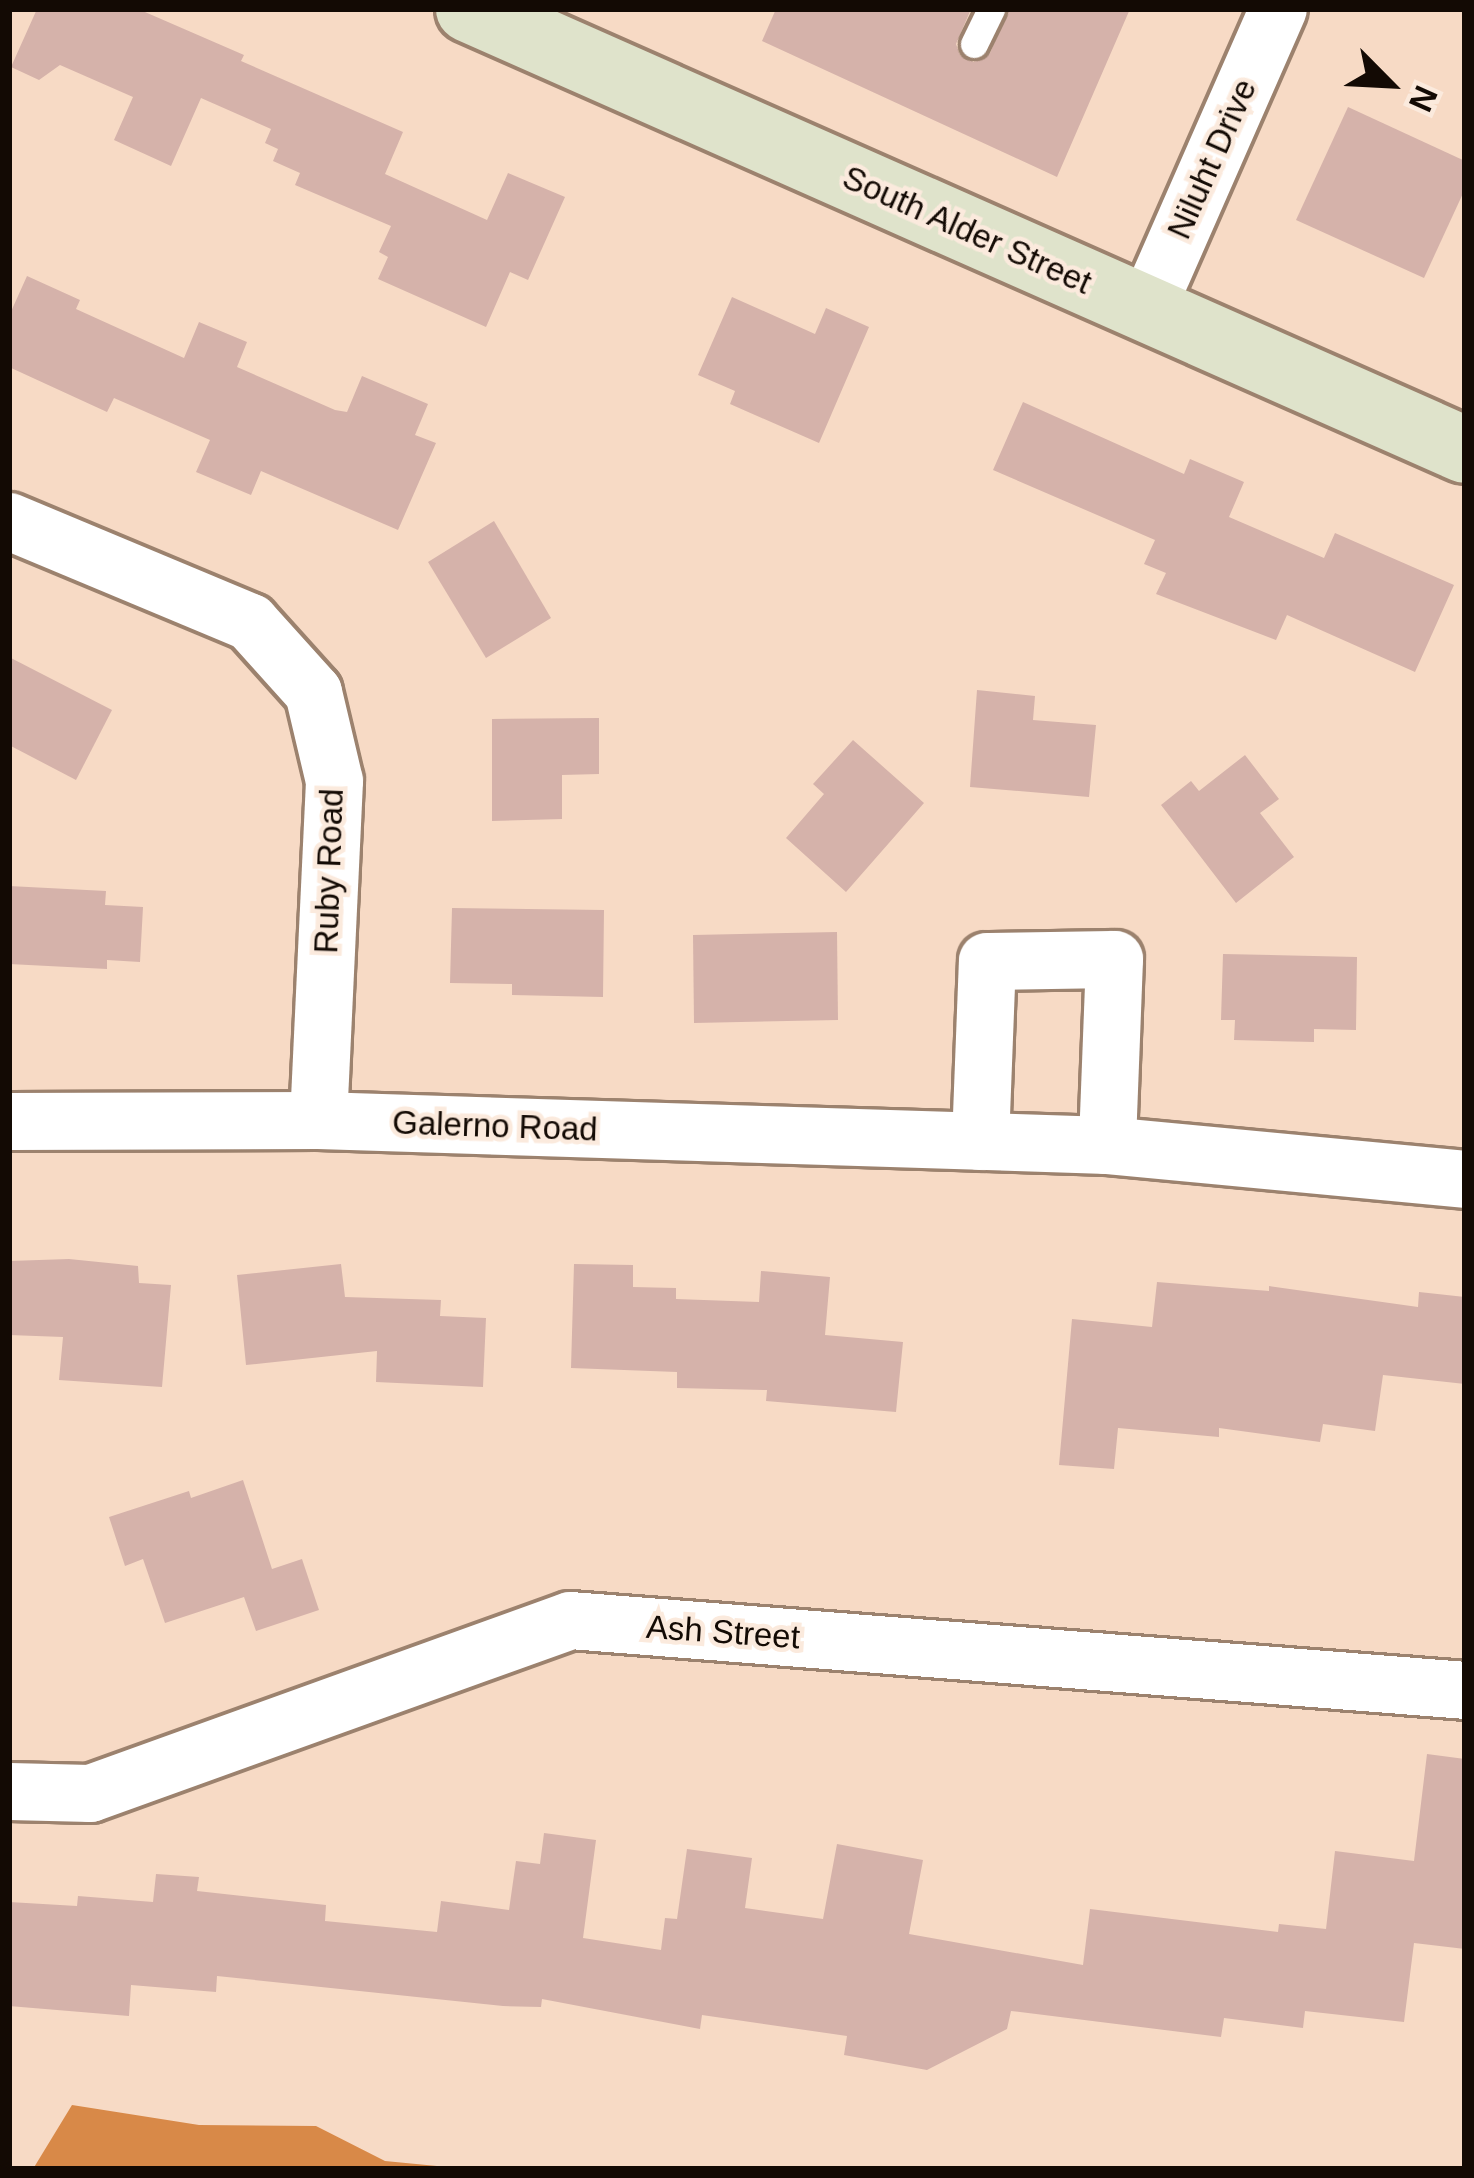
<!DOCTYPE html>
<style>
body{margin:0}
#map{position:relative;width:1474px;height:2178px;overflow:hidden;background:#f7dac5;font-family:Helvetica,sans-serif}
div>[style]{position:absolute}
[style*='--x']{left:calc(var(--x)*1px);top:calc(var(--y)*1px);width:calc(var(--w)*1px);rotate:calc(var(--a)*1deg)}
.forest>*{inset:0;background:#d88948}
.building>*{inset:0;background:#d5b2aa}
.roads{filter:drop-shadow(3px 0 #9c826e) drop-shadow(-3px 0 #9c826e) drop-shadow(0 3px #9c826e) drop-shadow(0 -3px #9c826e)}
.lane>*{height:27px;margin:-13.5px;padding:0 13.5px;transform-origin:13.5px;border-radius:13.5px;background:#fff}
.street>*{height:57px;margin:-28.5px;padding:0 28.5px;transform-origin:28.5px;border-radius:28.5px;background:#fff}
.secondary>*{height:66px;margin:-33px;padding:0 33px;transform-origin:33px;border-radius:33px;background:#dfe3cb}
span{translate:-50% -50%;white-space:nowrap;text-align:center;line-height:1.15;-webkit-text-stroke:9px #fbeadd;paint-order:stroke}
.street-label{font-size:33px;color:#130a04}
.frame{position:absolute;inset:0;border:12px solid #130a04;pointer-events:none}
.north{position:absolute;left:1330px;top:24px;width:120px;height:120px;-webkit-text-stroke:9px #fbeadd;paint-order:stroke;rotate:114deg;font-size:33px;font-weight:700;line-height:48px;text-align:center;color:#130a04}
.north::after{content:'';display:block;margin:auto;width:42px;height:54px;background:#130a04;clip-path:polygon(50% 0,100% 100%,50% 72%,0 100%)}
</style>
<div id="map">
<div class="forest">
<i style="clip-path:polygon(72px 2105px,199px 2125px,316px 2126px,385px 2161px,468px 2169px,33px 2169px)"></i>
</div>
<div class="building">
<i style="clip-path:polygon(37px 9px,138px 9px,244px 55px,241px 61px,403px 132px,385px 174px,487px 220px,508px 173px,565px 197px,528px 280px,510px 272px,486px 327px,378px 279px,388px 257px,379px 252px,391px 226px,295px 185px,300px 173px,273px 161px,278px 149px,265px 143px,271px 129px,201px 98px,171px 166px,114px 140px,133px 97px,60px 65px,39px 80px,11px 67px)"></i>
<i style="clip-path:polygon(776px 9px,971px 9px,956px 44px,960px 55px,974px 62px,990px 53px,1009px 9px,1130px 9px,1057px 177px,762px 41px)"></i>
<i style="clip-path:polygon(1348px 107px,1465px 161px,1465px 189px,1424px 278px,1296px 220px)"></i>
<i style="clip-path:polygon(27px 276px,80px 300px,76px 309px,184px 358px,199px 322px,247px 342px,237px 367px,335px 410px,347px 412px,362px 376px,428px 404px,415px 435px,436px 443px,398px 530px,261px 471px,251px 495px,196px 472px,210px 440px,114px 398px,107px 412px,9px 367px,9px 316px)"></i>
<i style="clip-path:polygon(732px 297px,815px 334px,826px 308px,869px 327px,819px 443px,730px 404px,735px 391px,698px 375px)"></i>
<i style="clip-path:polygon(1023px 402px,1184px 474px,1190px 459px,1244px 482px,1229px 517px,1324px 558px,1335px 533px,1454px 585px,1415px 672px,1287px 615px,1276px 640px,1156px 594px,1166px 573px,1144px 564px,1155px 540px,993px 470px)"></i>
<i style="clip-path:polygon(494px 521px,551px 618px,486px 658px,428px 562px)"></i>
<i style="clip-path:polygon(9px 657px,112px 710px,76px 780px,9px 745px)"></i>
<i style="clip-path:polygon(977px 690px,1035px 696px,1033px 720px,1096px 725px,1089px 797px,970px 787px)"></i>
<i style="clip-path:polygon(599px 718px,599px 774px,562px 775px,562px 819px,492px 821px,492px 719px)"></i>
<i style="clip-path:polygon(853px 740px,924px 803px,846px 892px,786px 838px,824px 794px,813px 784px)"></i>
<i style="clip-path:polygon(1245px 755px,1279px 799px,1260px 813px,1294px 857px,1236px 903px,1161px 805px,1191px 781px,1199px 791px)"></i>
<i style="clip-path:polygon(9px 886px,106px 891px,105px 905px,143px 907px,140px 962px,107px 960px,107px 969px,9px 964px)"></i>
<i style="clip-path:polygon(452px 908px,604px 910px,603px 997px,512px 995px,512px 984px,450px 983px)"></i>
<i style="clip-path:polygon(837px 932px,838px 1020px,694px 1023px,693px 935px)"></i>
<i style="clip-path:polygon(1223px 954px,1357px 957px,1356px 1030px,1314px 1029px,1314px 1042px,1234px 1040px,1235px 1020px,1221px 1020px)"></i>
<i style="clip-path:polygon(69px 1259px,138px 1266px,139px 1283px,171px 1285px,162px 1387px,59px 1380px,63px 1337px,9px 1335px,9px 1261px)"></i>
<i style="clip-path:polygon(341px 1264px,345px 1297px,441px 1300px,440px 1316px,486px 1318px,483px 1387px,376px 1382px,377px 1351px,246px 1365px,237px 1275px)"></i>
<i style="clip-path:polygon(574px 1264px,633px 1265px,633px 1287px,676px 1288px,676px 1299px,759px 1302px,761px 1271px,830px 1277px,825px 1335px,903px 1342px,896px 1412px,766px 1401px,767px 1390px,677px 1388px,677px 1372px,571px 1368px)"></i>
<i style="clip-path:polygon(1157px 1282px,1269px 1291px,1269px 1286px,1418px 1307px,1419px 1292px,1465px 1297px,1465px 1384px,1383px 1375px,1375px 1431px,1323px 1424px,1320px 1442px,1219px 1428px,1219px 1437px,1118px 1428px,1114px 1469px,1059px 1465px,1072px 1319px,1152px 1327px)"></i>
<i style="clip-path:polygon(243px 1480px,272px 1569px,302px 1559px,319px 1610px,256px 1631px,244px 1597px,165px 1623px,143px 1559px,125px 1566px,109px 1517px,189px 1491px,191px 1498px)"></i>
<i style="clip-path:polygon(1427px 1754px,1465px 1759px,1465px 1949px,1414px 1943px,1404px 2022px,1305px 2011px,1303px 2028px,1224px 2018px,1221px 2037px,1011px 2011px,1007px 2029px,927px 2070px,844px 2055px,847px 2036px,702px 2015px,700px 2029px,542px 1999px,541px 2007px,503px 2006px,217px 1976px,216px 1992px,131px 1985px,129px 2016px,9px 2006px,9px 1902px,77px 1906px,78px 1896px,153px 1902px,156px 1874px,199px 1877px,197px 1891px,326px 1905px,325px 1921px,437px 1932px,441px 1901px,509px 1910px,516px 1861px,540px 1864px,544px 1833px,596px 1840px,583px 1938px,661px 1950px,665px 1918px,677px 1919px,687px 1849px,752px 1858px,745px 1908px,823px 1919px,837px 1844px,923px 1860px,909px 1934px,1083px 1965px,1090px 1909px,1278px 1932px,1279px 1924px,1326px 1929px,1335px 1851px,1414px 1861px)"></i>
</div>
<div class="roads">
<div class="lane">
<i style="--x:974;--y:44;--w:39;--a:-64"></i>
</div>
<div class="street">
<i style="--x:1146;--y:309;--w:328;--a:-66.3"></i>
<i style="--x:9;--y:521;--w:261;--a:22.7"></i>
<i style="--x:250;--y:622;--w:94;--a:48"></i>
<i style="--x:313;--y:692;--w:91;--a:76.7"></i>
<i style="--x:334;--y:781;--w:339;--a:92.7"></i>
<i style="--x:9;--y:1121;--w:309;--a:-0.2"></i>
<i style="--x:318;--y:1120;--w:789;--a:1.81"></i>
<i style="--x:1107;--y:1145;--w:360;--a:5.4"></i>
<i style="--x:980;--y:1141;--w:180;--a:-87.8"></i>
<i style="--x:987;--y:961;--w:127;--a:-0.9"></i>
<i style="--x:1114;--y:959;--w:186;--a:92.2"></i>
<i style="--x:9;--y:1791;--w:81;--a:1.4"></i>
<i style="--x:90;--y:1793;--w:510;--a:-19.82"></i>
<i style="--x:570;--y:1620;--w:898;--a:4.47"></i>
</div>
<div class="secondary">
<i style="--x:469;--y:9;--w:1089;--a:23.88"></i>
</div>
</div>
<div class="street-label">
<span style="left:1212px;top:159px;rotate:-66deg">Niluht Drive</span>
<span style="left:967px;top:230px;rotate:24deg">South Alder Street</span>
<span style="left:329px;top:871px;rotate:-88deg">Ruby Road</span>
<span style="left:495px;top:1126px;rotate:2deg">Galerno Road</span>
<span style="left:723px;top:1632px;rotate:4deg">Ash Street</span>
</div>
<div class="frame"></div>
<div class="north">N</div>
</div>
